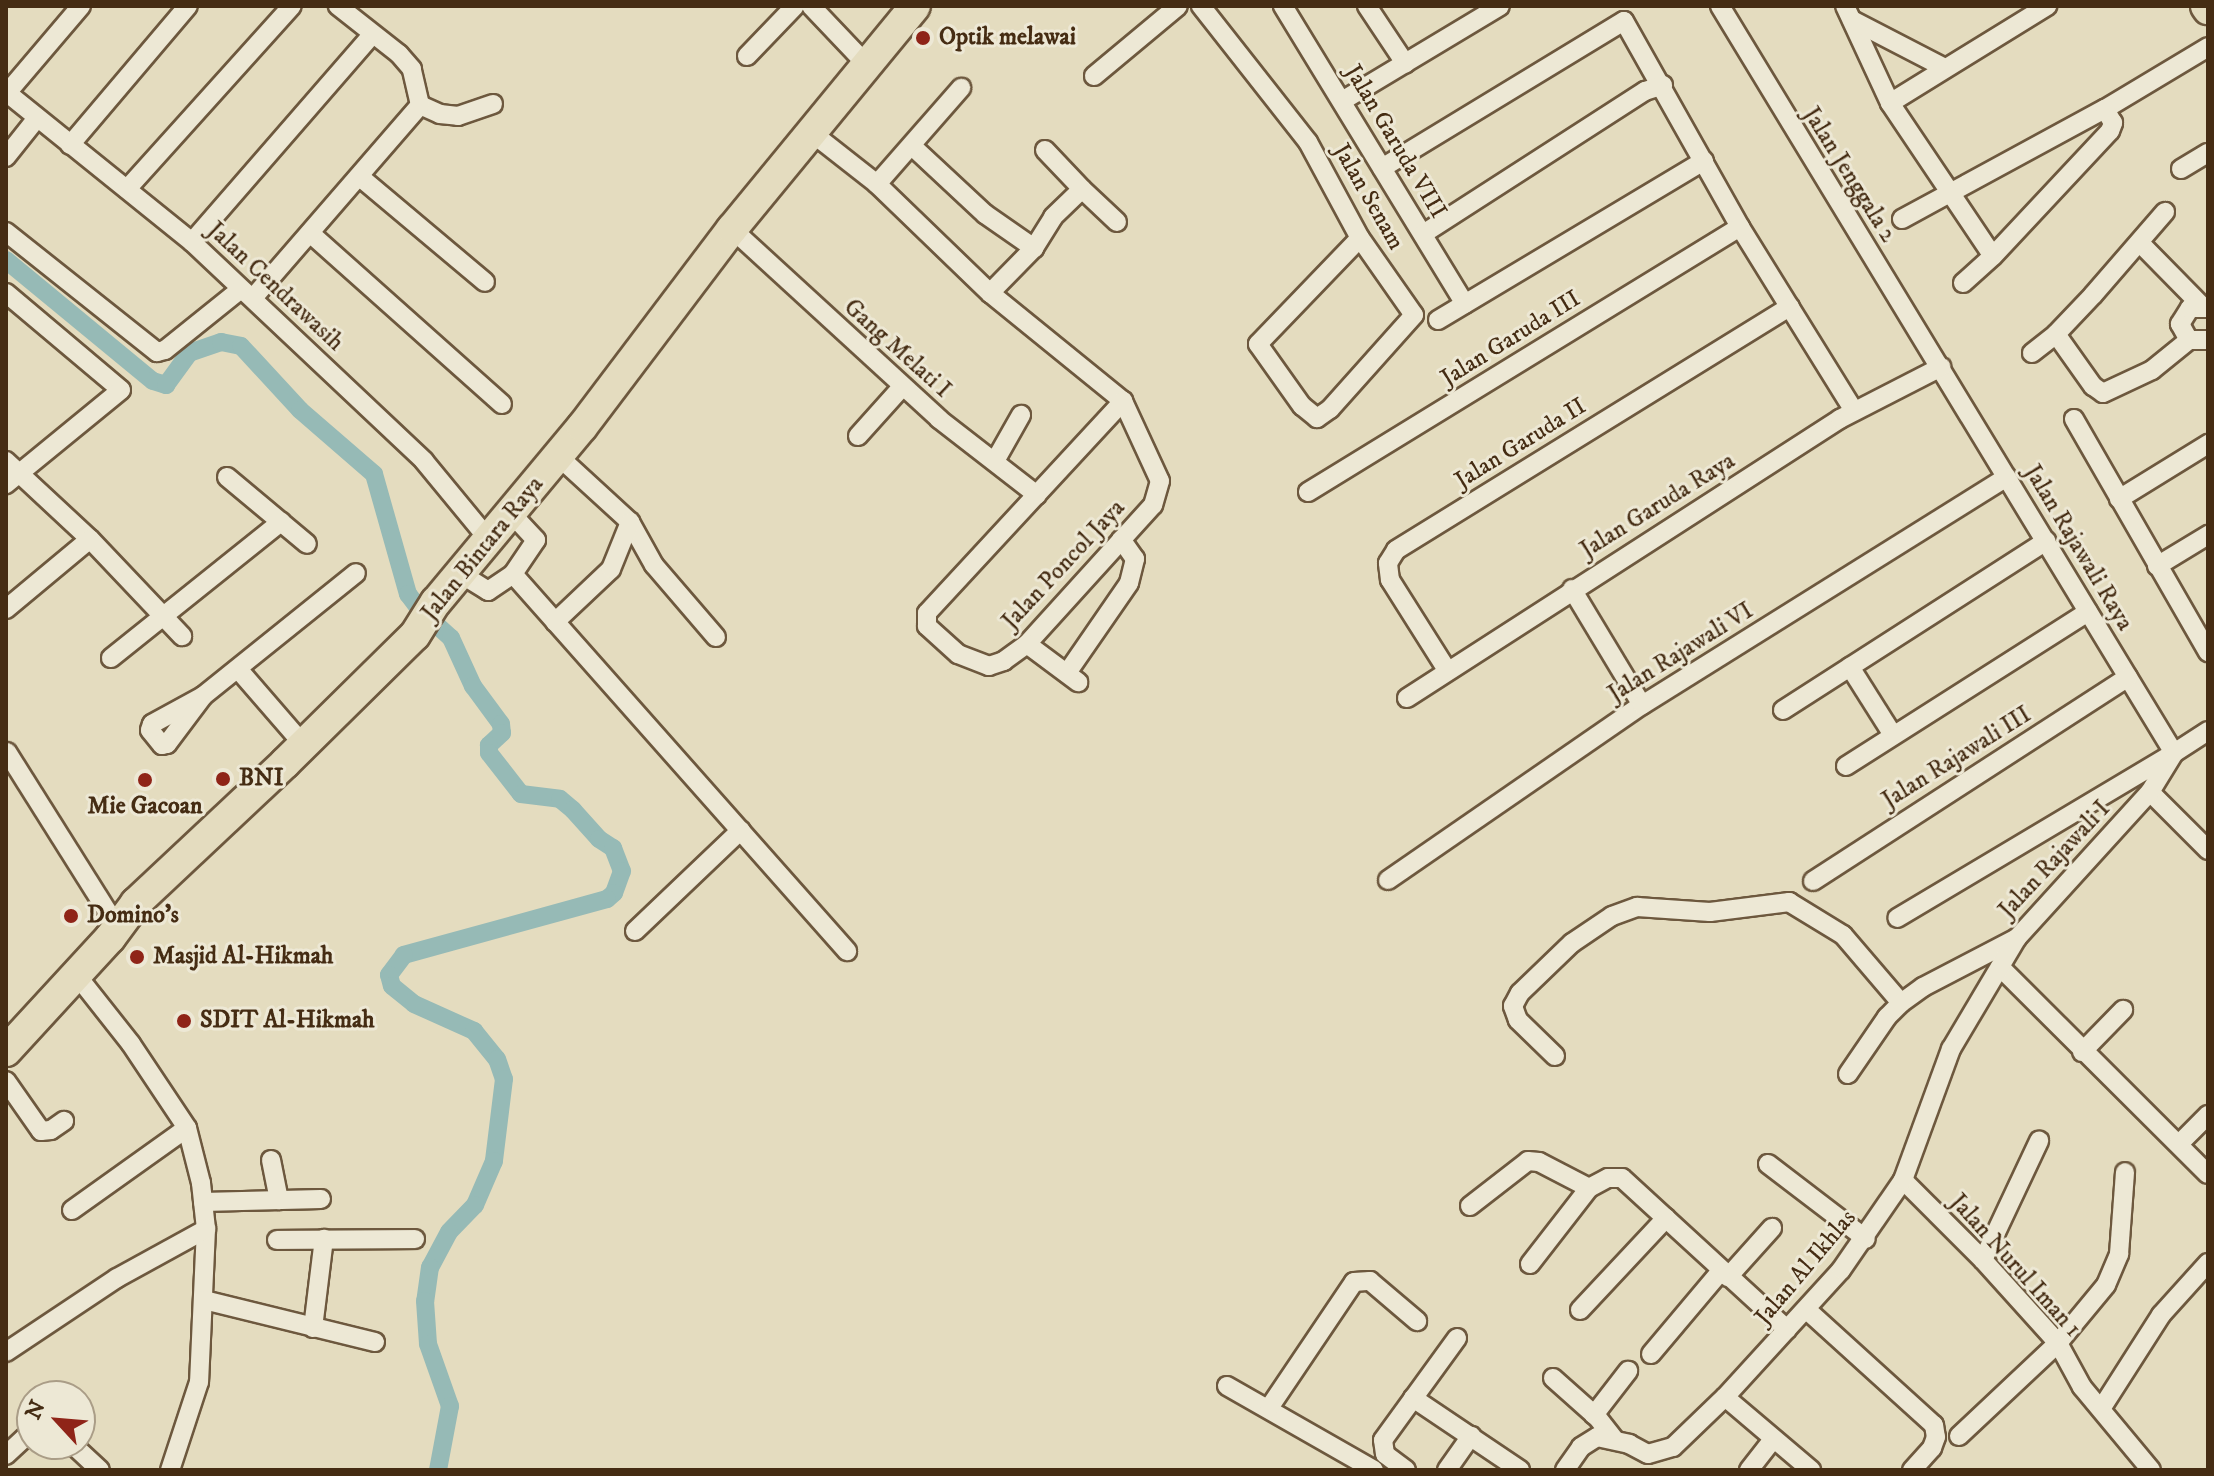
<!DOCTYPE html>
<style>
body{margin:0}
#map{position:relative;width:2214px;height:1476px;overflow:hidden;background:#e4dcbf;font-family:"IM FELL DW Pica",serif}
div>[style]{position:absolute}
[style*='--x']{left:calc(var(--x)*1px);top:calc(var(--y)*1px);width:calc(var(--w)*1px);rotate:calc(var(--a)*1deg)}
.canal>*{height:18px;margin:-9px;padding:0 9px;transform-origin:9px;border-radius:9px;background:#96bab6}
.roads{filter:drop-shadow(2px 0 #6d583e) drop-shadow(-2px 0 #6d583e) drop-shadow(0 2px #6d583e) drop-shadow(0 -2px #6d583e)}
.street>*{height:18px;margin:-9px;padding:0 9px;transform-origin:9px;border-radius:9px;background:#ede8d5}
.primary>*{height:30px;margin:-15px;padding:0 15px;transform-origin:15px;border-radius:15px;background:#e4dcbf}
.dots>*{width:22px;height:22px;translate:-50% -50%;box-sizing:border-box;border:4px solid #ede8d5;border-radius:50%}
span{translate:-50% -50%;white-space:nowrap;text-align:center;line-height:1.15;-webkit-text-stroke:6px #ede8d5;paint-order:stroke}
.poi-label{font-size:24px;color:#452c13;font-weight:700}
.left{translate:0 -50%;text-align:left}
.street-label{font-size:24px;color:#452c13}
.frame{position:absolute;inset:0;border:8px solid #452c13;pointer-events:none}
.north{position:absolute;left:16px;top:1380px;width:80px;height:80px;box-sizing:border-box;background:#ede8d5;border:2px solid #aa9d87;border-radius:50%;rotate:296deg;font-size:22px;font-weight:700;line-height:32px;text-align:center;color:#452c13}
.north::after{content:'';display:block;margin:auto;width:28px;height:36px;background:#8f2418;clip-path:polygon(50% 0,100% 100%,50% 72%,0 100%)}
</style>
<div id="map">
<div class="canal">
<i style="--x:6;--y:260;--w:190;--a:39.5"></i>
<i style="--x:153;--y:381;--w:14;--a:17"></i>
<i style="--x:166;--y:385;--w:39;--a:-54"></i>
<i style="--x:189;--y:353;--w:34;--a:-19"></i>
<i style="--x:221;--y:342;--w:20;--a:11"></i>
<i style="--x:241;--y:346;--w:87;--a:47.3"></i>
<i style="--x:300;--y:410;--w:98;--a:40.9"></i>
<i style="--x:374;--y:474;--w:125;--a:74.2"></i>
<i style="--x:408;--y:594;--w:20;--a:53"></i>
<i style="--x:420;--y:610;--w:42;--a:42.1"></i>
<i style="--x:451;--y:638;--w:53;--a:65.4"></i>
<i style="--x:473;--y:686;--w:47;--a:53.6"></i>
<i style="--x:501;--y:724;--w:9;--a:84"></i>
<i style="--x:502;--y:733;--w:18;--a:137"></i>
<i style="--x:489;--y:745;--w:8;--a:90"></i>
<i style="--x:489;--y:753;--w:52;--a:52"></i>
<i style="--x:521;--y:794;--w:39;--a:7"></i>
<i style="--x:560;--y:799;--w:17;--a:40"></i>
<i style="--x:573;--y:810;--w:39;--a:48"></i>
<i style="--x:599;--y:839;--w:17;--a:33"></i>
<i style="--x:613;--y:848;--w:25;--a:69"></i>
<i style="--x:622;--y:871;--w:23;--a:110"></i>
<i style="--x:614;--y:893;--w:9;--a:139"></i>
<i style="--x:607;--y:899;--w:211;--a:164.6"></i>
<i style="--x:404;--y:955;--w:25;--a:127"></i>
<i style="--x:389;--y:975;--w:11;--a:75"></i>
<i style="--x:392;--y:986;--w:28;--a:39"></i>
<i style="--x:414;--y:1004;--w:66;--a:24.2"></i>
<i style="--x:474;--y:1031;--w:36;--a:51"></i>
<i style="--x:497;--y:1059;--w:21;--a:71"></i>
<i style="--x:504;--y:1079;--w:83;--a:97"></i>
<i style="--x:494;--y:1161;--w:48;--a:113.4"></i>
<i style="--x:475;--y:1205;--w:37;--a:134"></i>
<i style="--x:449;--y:1232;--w:40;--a:118"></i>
<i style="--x:430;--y:1267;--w:34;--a:98"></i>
<i style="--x:425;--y:1301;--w:43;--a:86"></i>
<i style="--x:428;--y:1344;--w:66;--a:70.5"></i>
<i style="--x:450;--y:1406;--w:65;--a:100.6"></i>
</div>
<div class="roads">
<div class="street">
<i style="--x:811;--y:6;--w:79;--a:46.5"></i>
<i style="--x:1201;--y:6;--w:173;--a:51.8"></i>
<i style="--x:1308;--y:142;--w:109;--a:61.6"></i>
<i style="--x:1360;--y:238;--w:94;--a:55"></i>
<i style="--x:1414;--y:315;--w:126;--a:131.8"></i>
<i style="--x:1330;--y:409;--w:16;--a:145"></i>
<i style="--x:1317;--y:418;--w:19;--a:-141"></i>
<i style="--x:1302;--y:406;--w:76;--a:-125.4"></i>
<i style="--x:1258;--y:344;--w:147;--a:-46.1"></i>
<i style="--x:1283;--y:6;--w:349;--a:58.6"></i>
<i style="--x:1367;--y:6;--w:69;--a:56.3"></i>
<i style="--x:1720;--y:6;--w:874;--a:58.71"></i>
<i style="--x:2174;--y:753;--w:322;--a:149.2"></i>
<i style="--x:1845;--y:6;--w:107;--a:65.1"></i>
<i style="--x:1890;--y:103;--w:184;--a:56.1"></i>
<i style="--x:1852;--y:20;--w:105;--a:27.3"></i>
<i style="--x:747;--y:56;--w:69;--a:-46.2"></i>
<i style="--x:1094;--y:76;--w:109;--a:-39.8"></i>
<i style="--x:6;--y:92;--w:239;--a:38.9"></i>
<i style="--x:192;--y:242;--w:319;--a:43.3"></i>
<i style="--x:424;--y:461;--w:104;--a:50.5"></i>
<i style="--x:7;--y:93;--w:114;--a:-49.6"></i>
<i style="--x:1342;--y:101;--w:184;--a:-31"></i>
<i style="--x:1890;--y:103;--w:185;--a:-31.7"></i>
<i style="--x:420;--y:105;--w:22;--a:24"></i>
<i style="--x:440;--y:114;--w:18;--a:6"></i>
<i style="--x:458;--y:116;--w:37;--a:-19"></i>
<i style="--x:812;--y:133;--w:83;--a:38.1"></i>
<i style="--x:877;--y:184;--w:157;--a:44"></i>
<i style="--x:990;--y:293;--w:171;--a:39.1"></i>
<i style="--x:1123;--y:401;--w:88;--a:65.2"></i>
<i style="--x:1160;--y:481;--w:25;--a:106"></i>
<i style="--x:1153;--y:505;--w:188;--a:132.2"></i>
<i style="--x:1027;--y:644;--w:29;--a:144"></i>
<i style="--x:1004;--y:661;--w:16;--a:162"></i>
<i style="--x:989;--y:666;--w:33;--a:-159"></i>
<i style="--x:958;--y:654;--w:42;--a:-137.9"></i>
<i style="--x:927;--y:626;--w:13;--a:-90"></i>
<i style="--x:927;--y:613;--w:289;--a:-47.2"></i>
<i style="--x:70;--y:145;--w:182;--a:-49.7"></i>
<i style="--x:912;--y:146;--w:100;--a:43"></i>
<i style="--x:985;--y:214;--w:60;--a:34.8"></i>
<i style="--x:1034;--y:248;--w:63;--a:134.4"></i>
<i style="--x:1045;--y:150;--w:54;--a:46.5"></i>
<i style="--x:6;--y:157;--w:50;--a:-51.5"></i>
<i style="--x:1382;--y:168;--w:283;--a:-31.3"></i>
<i style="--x:1624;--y:21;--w:236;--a:60.6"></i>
<i style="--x:1740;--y:227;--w:216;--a:58.2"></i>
<i style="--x:2181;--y:169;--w:31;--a:-31"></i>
<i style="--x:360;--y:177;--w:163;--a:40"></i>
<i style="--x:877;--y:184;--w:128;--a:-48.8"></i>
<i style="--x:127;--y:189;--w:246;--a:-48"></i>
<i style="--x:1902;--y:219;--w:231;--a:-28.5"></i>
<i style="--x:2105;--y:109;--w:120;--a:-31"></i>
<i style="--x:732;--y:229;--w:281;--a:42.5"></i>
<i style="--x:939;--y:419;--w:124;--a:37.8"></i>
<i style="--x:6;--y:232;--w:193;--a:38.5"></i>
<i style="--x:157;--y:352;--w:8;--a:-14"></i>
<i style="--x:165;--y:350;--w:97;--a:-38.8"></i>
<i style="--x:310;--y:233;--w:257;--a:41.7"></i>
<i style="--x:1423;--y:234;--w:264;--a:-32.8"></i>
<i style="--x:1645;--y:91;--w:19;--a:-18"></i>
<i style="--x:192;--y:242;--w:274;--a:-49"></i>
<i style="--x:2141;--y:244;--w:87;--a:45.5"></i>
<i style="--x:1034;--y:248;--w:36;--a:-58"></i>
<i style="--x:1053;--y:217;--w:40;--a:-44"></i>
<i style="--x:1082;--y:189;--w:48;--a:43.3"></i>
<i style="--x:1963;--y:283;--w:40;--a:-42"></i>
<i style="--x:1993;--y:256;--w:171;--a:-46.9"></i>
<i style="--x:2110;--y:131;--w:9;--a:-69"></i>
<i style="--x:2113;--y:123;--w:16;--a:-120"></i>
<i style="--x:6;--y:293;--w:150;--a:40.1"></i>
<i style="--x:121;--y:390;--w:149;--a:140.7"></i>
<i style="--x:253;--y:298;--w:255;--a:-49.1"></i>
<i style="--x:420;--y:105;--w:37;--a:-103"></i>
<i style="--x:412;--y:69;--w:20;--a:-131"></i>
<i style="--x:399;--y:54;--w:78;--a:-141.8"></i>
<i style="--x:2208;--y:308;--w:18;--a:180"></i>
<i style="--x:2190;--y:308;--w:19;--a:122"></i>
<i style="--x:2180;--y:324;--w:18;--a:61"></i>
<i style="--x:2189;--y:340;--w:19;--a:0"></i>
<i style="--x:1438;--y:320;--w:310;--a:-30.9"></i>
<i style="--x:2056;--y:334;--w:64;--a:54.6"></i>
<i style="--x:2093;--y:386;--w:12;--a:35"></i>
<i style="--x:2103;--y:393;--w:54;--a:-25.1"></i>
<i style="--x:2152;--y:370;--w:48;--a:-39"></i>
<i style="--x:2032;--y:353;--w:31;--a:-38"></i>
<i style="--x:2056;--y:334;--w:54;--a:-46.5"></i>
<i style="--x:2093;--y:295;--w:110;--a:-49.1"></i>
<i style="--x:2074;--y:419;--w:269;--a:60.1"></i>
<i style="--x:858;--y:436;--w:66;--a:-48.1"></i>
<i style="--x:557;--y:455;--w:99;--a:42.5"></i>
<i style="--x:630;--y:522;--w:49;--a:60.8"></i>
<i style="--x:654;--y:565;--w:95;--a:49.3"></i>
<i style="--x:6;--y:461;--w:115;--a:42.9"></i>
<i style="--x:90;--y:539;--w:134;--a:46.5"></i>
<i style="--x:995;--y:461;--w:53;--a:-60.5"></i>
<i style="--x:227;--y:477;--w:104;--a:39.9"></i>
<i style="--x:1308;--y:492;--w:507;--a:-31.53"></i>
<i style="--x:2119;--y:499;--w:105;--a:-31.7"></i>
<i style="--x:2157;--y:566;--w:60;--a:-31.3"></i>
<i style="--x:461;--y:574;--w:32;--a:32"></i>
<i style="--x:488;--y:591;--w:30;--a:-34"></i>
<i style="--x:513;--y:574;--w:41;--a:-55.9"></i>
<i style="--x:536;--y:540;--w:37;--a:-133"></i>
<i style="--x:513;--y:574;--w:504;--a:48.46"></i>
<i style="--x:1572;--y:589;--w:135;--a:58.9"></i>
<i style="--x:6;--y:609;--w:109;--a:-39.8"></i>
<i style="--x:555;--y:622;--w:77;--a:-43.4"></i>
<i style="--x:611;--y:569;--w:51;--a:-68"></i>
<i style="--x:1027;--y:644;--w:64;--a:36.7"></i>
<i style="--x:111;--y:658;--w:218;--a:-38.7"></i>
<i style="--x:1850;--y:667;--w:80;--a:57.7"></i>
<i style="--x:238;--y:669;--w:99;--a:49.1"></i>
<i style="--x:1447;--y:670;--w:107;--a:-122.3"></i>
<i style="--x:1390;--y:580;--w:17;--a:-97"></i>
<i style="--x:1388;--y:563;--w:15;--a:-58"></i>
<i style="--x:1396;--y:550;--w:463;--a:-31.7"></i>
<i style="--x:1067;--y:673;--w:109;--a:-55.4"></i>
<i style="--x:1129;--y:583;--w:25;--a:-76"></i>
<i style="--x:1135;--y:559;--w:24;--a:-125"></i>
<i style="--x:203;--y:696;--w:60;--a:126.9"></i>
<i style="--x:167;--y:744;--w:5;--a:169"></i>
<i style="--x:162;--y:745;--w:19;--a:-129"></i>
<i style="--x:150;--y:730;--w:6;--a:-72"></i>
<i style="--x:152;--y:724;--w:58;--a:-28.8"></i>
<i style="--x:203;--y:696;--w:196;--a:-38.8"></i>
<i style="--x:1407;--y:698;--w:515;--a:-32.8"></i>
<i style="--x:1840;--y:419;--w:114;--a:-27.2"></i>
<i style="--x:1783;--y:710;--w:313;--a:-32.7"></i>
<i style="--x:7;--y:752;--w:207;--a:57.8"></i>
<i style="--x:1846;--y:766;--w:287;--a:-32.5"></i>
<i style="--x:2150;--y:792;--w:82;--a:45"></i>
<i style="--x:1388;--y:880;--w:308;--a:-34.6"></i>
<i style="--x:1642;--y:705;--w:430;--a:-32"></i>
<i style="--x:1813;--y:881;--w:375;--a:-32.9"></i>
<i style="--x:635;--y:931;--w:146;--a:-43.6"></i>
<i style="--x:2000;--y:967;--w:293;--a:44.9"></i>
<i style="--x:75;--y:973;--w:90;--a:51.7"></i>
<i style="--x:131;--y:1044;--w:101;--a:56.3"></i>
<i style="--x:187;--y:1128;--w:57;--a:75.7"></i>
<i style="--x:201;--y:1183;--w:46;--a:83.8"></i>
<i style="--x:206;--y:1229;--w:153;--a:92.6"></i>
<i style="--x:199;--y:1382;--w:93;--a:108.2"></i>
<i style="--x:2082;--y:1052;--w:59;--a:-45.7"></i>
<i style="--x:1555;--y:1056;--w:52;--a:-135.8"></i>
<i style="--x:1518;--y:1020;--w:15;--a:-110"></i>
<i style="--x:1513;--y:1006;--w:15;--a:-62"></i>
<i style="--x:1520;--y:993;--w:72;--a:-43.9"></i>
<i style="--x:1572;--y:943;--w:48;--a:-34"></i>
<i style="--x:1612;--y:916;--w:27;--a:-20"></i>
<i style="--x:1637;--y:907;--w:73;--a:3.9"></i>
<i style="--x:1710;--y:912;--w:80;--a:-7.2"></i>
<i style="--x:1789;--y:902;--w:63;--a:31.4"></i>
<i style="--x:1843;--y:935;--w:89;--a:49.5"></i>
<i style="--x:1848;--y:1074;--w:69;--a:-55.6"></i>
<i style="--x:1887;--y:1017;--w:20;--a:-45"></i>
<i style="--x:1901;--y:1003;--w:27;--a:-36"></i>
<i style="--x:1923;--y:987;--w:106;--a:-27.5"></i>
<i style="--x:2017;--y:938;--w:197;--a:-47.7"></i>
<i style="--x:2150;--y:792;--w:46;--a:-58.4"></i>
<i style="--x:2174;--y:753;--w:40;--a:-32.9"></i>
<i style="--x:6;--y:1081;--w:61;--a:55"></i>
<i style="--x:41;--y:1131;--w:10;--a:-6"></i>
<i style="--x:51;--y:1130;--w:16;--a:-35"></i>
<i style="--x:2180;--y:1143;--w:40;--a:-45"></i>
<i style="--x:271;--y:1160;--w:41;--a:78.7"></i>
<i style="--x:1768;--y:1164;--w:123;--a:37.4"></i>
<i style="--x:1903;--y:1180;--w:113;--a:45"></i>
<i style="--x:1983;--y:1260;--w:112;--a:47.9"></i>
<i style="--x:2058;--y:1343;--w:50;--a:61.4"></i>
<i style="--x:2082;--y:1387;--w:108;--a:50.3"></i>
<i style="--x:203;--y:1202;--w:118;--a:-1.5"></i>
<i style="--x:1470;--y:1206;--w:73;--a:-37.8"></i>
<i style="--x:1528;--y:1161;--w:11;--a:5"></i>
<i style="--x:1539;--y:1162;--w:56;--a:27.5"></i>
<i style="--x:1589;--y:1188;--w:21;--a:-28"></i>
<i style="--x:1608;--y:1178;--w:14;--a:0"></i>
<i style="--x:1622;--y:1178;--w:224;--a:42.5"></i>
<i style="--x:72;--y:1210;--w:141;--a:-35.5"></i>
<i style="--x:277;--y:1240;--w:138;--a:-0.4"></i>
<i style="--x:1983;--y:1260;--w:132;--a:-64.8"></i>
<i style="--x:1530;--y:1264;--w:96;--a:-52.2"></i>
<i style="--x:1728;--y:1277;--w:66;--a:-48.1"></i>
<i style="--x:204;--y:1300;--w:176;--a:13.8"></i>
<i style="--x:1580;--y:1310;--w:126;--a:-46.9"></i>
<i style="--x:1807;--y:1310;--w:171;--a:42.2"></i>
<i style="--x:1934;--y:1425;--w:12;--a:81"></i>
<i style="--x:1936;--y:1437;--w:12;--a:110"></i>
<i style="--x:1932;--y:1448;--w:30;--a:132"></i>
<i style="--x:313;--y:1328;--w:90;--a:-83"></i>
<i style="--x:6;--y:1352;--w:133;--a:-33.7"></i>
<i style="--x:117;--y:1278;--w:102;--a:-28.8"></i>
<i style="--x:1651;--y:1354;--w:109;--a:-49.9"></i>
<i style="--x:1553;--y:1378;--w:59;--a:41.6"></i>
<i style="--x:1597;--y:1417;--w:28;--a:52"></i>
<i style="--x:1227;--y:1386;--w:169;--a:29.7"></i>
<i style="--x:1725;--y:1397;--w:113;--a:40.3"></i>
<i style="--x:1413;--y:1398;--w:129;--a:33.9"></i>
<i style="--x:1269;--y:1408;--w:152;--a:-56"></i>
<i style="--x:1354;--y:1282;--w:16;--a:-4"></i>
<i style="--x:1370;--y:1281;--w:62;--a:40.4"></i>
<i style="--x:2101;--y:1409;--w:112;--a:-57.4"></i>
<i style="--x:2161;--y:1315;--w:70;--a:-47.9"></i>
<i style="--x:1594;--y:1415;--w:56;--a:-52.3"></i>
<i style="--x:1959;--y:1436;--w:136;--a:-43.2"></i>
<i style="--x:2058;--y:1343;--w:75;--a:-50.4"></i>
<i style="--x:2106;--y:1285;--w:34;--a:-67"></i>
<i style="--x:2119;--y:1254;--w:82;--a:-85.8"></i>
<i style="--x:72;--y:1444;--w:38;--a:43"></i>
<i style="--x:6;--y:1455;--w:35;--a:-43"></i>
<i style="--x:1406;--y:1470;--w:26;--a:-143"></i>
<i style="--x:1385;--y:1454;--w:14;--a:-98"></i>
<i style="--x:1383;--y:1440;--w:126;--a:-54"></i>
<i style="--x:1447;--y:1470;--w:42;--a:-54.8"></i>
<i style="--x:1565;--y:1470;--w:28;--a:-55"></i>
<i style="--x:1581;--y:1447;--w:19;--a:-32"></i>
<i style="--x:1597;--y:1437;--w:33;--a:12"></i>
<i style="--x:1629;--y:1444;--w:21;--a:28"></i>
<i style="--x:1648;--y:1454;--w:26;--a:-16"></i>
<i style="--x:1673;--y:1447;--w:72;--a:-43.9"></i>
<i style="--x:1725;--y:1397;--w:172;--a:-47.6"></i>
<i style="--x:1841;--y:1270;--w:109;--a:-55.4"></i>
<i style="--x:1903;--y:1180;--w:140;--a:-69.9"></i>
<i style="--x:1951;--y:1049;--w:129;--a:-59.3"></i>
<i style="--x:1749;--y:1470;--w:39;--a:-52"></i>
</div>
<div class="primary">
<i style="--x:2206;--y:6;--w:4;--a:56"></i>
<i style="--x:6;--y:1051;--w:154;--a:-47.4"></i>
<i style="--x:110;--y:938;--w:44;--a:-53.4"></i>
<i style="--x:136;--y:903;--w:204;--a:-43.2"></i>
<i style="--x:285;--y:763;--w:182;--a:-44.6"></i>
<i style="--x:415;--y:635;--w:39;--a:-58"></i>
<i style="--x:436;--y:602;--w:228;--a:-50.2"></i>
<i style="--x:582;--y:427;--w:248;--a:-52.9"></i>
<i style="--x:732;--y:229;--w:288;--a:-50.6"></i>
</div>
</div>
<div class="dots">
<i style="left:923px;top:38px;background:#8f2418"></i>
<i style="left:223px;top:779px;background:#8f2418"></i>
<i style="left:145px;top:780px;background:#8f2418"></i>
<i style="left:71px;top:916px;background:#8f2418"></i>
<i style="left:137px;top:957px;background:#8f2418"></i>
<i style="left:184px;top:1021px;background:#8f2418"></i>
</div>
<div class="poi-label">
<span class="left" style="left:939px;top:38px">Optik melawai</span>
<span class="left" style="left:239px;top:779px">BNI</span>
<span style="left:145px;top:807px">Mie Gacoan</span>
<span class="left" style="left:87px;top:916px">Domino's</span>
<span class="left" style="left:153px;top:957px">Masjid Al-Hikmah</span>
<span class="left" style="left:200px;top:1021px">SDIT Al-Hikmah</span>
</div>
<div class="street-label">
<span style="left:1395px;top:142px;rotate:59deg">Jalan Garuda VIII</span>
<span style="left:1849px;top:175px;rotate:58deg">Jalan Jenggala 2</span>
<span style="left:1368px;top:197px;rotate:60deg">Jalan Senam</span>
<span style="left:275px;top:287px;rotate:43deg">Jalan Cendrawasih</span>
<span style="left:1511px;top:339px;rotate:-32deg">Jalan Garuda III</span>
<span style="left:897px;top:349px;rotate:42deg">Gang Melati I</span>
<span style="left:1521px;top:444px;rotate:-32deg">Jalan Garuda II</span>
<span style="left:1658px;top:506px;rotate:-32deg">Jalan Garuda Raya</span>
<span style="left:2078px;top:548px;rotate:59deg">Jalan Rajawali Raya</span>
<span style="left:483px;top:549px;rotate:-51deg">Jalan Bintara Raya</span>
<span style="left:1064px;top:565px;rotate:-47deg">Jalan Poncol Jaya</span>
<span style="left:1681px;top:653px;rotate:-32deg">Jalan Rajawali VI</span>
<span style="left:1957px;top:758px;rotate:-32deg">Jalan Rajawali III</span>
<span style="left:2055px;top:860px;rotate:-47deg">Jalan Rajawali I</span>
<span style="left:2015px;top:1266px;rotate:48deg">Jalan Nurul Iman 1</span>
<span style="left:1806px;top:1268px;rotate:-50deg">Jalan Al Ikhlas</span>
</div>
<div class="frame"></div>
<div class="north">N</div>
</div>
